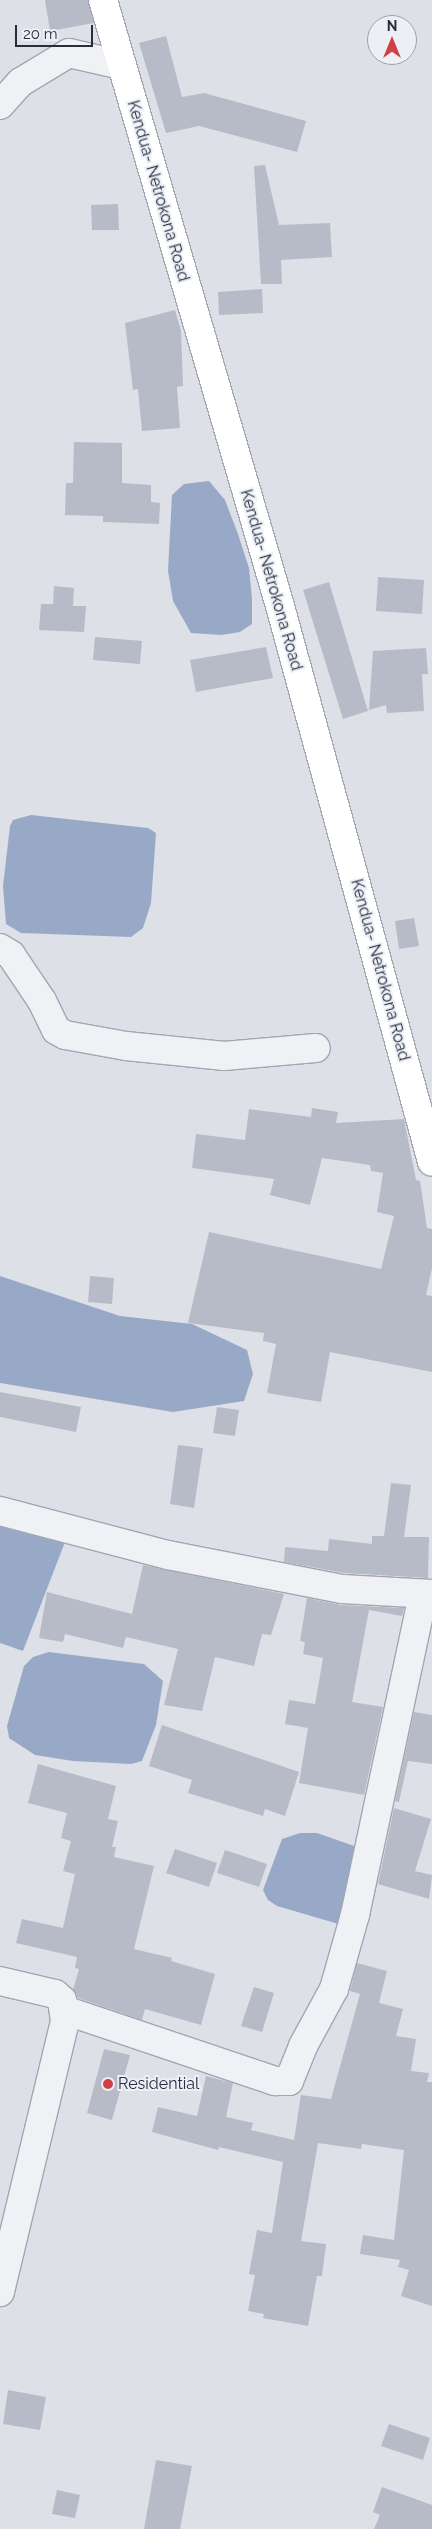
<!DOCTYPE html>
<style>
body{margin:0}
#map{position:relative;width:432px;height:2529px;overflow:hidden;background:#dde0e7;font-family:Raleway,sans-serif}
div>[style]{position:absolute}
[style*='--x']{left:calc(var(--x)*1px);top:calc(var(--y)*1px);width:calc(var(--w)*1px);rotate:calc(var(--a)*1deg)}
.water>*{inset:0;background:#98a9c8}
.building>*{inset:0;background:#b7bbc7}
.roads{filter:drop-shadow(1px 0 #a3a6b1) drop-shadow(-1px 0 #a3a6b1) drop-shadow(0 1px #a3a6b1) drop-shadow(0 -1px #a3a6b1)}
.minor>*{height:28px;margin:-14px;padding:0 14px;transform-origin:14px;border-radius:14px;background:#f0f1f5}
.major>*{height:28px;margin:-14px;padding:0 14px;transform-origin:14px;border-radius:14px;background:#fff}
.dots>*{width:14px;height:14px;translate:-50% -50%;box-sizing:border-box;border:2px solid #eceff5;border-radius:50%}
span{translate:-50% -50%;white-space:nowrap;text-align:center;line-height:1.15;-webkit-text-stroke:4px #eceff5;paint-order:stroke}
.street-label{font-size:16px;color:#272c3e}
.poi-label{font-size:16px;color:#272c3e}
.left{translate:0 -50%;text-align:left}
.north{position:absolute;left:367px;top:15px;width:50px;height:50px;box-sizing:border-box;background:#eceff5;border:1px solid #9da1ac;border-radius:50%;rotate:0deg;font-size:14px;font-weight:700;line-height:20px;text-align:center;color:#272c3e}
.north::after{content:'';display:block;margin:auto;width:18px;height:22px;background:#ce4145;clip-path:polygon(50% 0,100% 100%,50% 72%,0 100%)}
.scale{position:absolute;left:15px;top:25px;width:78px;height:22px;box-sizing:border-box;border:2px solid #272c3e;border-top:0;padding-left:6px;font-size:15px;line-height:18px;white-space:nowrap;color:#272c3e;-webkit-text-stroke:4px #eceff5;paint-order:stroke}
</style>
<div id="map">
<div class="water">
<i style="clip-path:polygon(209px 481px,225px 500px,238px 534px,249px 568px,252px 599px,252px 624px,240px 632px,221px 635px,191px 633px,173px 601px,168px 571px,172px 495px,184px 484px)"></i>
<i style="clip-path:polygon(31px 815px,148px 828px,156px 833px,151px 903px,143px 928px,131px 937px,21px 933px,6px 924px,3px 886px,10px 826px,13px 820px)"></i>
<i style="clip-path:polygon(0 1276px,120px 1316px,192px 1324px,247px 1350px,253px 1374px,244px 1401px,173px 1412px,0 1383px)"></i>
<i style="clip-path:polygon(0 1521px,70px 1529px,23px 1651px,0 1643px)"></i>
<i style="clip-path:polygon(49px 1652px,144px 1664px,163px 1681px,156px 1725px,142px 1761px,131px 1764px,73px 1761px,35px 1755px,9px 1738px,7px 1726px,24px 1666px,33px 1657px)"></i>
<i style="clip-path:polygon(300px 1833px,317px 1833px,357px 1847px,342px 1925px,277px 1906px,268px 1900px,263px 1890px,282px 1839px)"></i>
</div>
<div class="building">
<i style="clip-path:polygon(45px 0,88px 0,94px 23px,50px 31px)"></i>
<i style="clip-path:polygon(166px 36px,182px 97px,204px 93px,306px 121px,297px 152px,199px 126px,166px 133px,139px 43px)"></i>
<i style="clip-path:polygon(265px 165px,279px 225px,330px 223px,332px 257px,281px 260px,282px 284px,261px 284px,254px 166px)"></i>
<i style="clip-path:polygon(118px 204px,119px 230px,92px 230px,91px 205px)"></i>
<i style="clip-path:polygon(262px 289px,263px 313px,219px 315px,218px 292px)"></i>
<i style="clip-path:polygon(175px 310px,181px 331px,183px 386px,177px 387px,180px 428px,142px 431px,138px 389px,133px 390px,125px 323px)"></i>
<i style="clip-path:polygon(74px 442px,122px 443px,122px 483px,151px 485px,151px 502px,160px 503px,159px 524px,103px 522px,103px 516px,65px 515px,66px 483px,73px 483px)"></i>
<i style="clip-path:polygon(378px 577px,424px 580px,422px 614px,376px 611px)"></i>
<i style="clip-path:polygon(329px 582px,368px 711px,343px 719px,303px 590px)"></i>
<i style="clip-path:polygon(54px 586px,74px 588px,73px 606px,86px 606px,84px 632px,39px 630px,41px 604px,53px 604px)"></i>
<i style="clip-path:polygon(95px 637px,142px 641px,140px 664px,93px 660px)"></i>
<i style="clip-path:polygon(266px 647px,273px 678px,196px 692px,190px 660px)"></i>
<i style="clip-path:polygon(426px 648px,428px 674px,422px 674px,424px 711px,387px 713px,386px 705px,369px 710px,373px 651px)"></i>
<i style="clip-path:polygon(414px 918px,419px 946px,399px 949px,395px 921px)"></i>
<i style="clip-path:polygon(312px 1108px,338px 1112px,336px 1123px,404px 1119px,416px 1180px,420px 1181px,427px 1228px,432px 1229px,432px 1268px,426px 1295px,432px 1296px,432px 1372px,330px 1352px,321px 1402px,267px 1393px,276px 1344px,263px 1341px,264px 1333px,188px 1323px,209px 1232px,381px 1269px,394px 1216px,377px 1212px,383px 1173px,371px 1171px,370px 1165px,322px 1158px,310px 1205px,270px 1195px,274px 1179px,192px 1168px,196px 1134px,245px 1140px,249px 1109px,311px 1117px)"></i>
<i style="clip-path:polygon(90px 1276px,114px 1278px,112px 1304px,88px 1302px)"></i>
<i style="clip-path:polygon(0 1392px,81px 1407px,76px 1432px,0 1417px)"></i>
<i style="clip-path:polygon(217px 1407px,239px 1410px,235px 1436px,213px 1433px)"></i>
<i style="clip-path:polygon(178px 1445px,203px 1448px,194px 1508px,170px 1504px)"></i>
<i style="clip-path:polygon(391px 1483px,411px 1485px,404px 1537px,429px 1537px,428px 1578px,344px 1573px,284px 1562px,285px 1547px,328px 1551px,329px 1539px,372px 1544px,372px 1536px,384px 1536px)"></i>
<i style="clip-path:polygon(143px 1565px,284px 1594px,271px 1635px,262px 1634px,254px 1666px,215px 1657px,202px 1711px,164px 1705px,178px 1649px,126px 1637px,123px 1648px,65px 1634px,63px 1642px,39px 1638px,47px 1592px,132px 1614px)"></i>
<i style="clip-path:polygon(307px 1598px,341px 1605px,404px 1608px,402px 1616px,369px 1610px,352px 1702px,383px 1707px,364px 1795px,299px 1783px,308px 1728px,285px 1724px,289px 1700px,315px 1704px,323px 1658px,303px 1654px,305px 1642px,300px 1641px)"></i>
<i style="clip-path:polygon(414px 1712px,432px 1715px,432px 1764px,408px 1761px,399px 1802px,395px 1801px)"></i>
<i style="clip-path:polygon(162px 1725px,299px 1772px,285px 1816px,265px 1809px,263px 1816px,188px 1793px,192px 1780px,149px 1766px)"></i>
<i style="clip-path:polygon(38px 1764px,116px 1786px,108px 1819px,118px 1821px,112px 1847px,116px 1847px,114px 1857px,154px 1866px,134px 1949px,172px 1958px,171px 1961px,215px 1974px,201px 2025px,145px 2009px,142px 2020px,78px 1998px,73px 1990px,79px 1969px,75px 1968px,77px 1957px,16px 1943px,22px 1919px,63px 1928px,75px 1874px,63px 1871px,71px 1841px,61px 1838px,67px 1813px,28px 1803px)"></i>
<i style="clip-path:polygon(394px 1808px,431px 1819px,415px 1871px,432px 1875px,429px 1899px,378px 1884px)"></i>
<i style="clip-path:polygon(175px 1849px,217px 1863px,209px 1887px,166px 1873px)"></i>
<i style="clip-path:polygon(225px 1850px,267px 1864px,259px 1887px,217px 1873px)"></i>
<i style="clip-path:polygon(357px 1963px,387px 1971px,379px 2003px,403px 2009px,396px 2036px,416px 2039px,411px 2071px,429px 2073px,427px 2082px,432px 2082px,432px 2306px,401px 2296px,409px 2270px,398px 2267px,400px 2260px,360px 2254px,363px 2235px,394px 2240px,404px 2150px,362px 2144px,361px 2149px,318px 2143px,301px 2241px,326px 2244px,322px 2276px,317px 2276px,308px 2326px,263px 2318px,264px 2314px,248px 2311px,255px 2275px,249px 2274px,257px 2230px,272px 2233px,283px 2162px,219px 2147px,218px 2150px,152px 2132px,158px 2107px,197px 2116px,206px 2076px,233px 2083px,226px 2117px,253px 2123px,251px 2130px,294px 2140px,301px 2095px,331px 2099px,360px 1994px,350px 1991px)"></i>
<i style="clip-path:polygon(254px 1987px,274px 1993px,262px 2032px,241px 2026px)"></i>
<i style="clip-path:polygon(104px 2049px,130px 2055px,112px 2120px,87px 2113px)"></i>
<i style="clip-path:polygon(8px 2390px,46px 2397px,40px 2430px,3px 2424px)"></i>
<i style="clip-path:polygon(389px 2424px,430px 2438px,423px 2460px,381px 2446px)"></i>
<i style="clip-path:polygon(156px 2460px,192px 2466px,180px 2529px,144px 2529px)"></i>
<i style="clip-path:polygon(382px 2487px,432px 2505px,432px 2529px,374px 2529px,380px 2515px,373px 2512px)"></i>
<i style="clip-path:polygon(57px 2490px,80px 2495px,75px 2518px,52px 2514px)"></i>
</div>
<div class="roads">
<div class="minor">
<i style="--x:0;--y:105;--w:31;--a:-48"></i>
<i style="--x:21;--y:82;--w:56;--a:-31.1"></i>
<i style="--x:69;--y:53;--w:53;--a:13"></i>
<i style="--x:0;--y:948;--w:13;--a:32"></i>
<i style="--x:11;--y:955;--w:55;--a:56"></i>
<i style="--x:42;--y:1001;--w:32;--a:64"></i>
<i style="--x:56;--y:1030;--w:10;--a:29"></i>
<i style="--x:65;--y:1035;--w:62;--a:10.2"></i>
<i style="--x:126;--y:1046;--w:99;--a:5.8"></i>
<i style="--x:224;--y:1056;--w:92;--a:-5"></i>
<i style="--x:0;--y:1511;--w:174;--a:14.7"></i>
<i style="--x:168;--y:1555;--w:177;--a:11.1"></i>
<i style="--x:342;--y:1589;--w:90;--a:3.2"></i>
<i style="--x:0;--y:1981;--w:57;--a:13.3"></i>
<i style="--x:55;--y:1994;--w:9;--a:41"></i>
<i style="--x:62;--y:2000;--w:21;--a:82"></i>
<i style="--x:65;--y:2021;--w:279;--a:103.5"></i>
<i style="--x:64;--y:2010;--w:223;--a:18.6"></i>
<i style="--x:275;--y:2081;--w:14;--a:0"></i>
<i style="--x:289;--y:2081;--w:38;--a:-68"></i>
<i style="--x:303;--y:2046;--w:65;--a:-61.5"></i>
<i style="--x:334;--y:1989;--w:77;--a:-74.2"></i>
<i style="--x:355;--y:1915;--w:328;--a:-78"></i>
</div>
<div class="major">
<i style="--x:103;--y:0;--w:631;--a:73.72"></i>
<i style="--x:280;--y:606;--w:576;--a:74.71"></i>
</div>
</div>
<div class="dots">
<i style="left:108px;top:2084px;background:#ce4145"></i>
</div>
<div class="street-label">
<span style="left:158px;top:191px;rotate:74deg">Kendua- Netrokona Road</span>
<span style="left:271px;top:580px;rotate:74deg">Kendua- Netrokona Road</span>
<span style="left:380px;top:970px;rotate:75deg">Kendua- Netrokona Road</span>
</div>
<div class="poi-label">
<span class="left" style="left:118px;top:2084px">Residential</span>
</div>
<div class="north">N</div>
<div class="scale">20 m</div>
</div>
